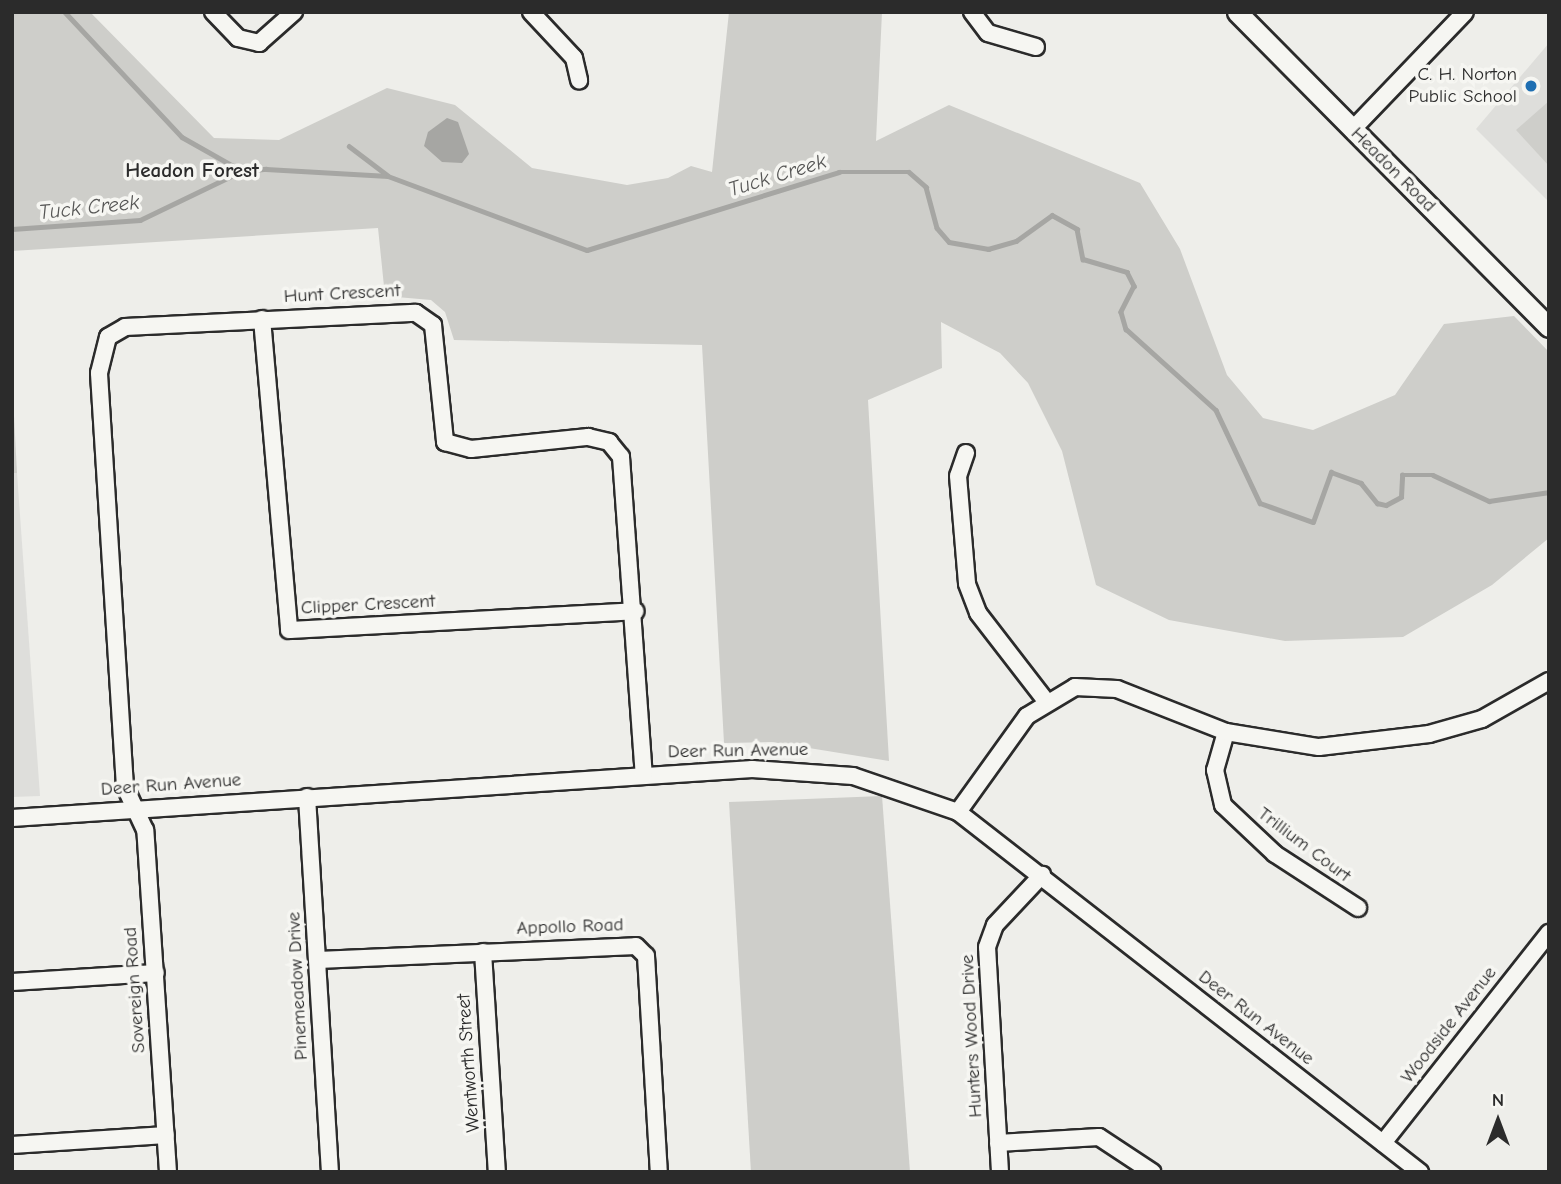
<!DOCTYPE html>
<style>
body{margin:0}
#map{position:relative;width:1561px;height:1184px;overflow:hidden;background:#eeeeea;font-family:"Comic Neue",sans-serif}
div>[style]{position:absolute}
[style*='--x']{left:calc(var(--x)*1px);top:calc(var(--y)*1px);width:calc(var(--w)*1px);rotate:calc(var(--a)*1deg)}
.built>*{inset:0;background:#dededb}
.green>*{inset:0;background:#cececa}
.water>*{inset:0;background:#a6a6a3}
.stream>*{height:4.5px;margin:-2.25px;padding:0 2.25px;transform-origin:2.25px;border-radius:2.25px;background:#a6a6a3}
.roads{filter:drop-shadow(2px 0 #2b2b2b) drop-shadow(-2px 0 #2b2b2b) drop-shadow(0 2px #2b2b2b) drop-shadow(0 -2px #2b2b2b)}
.minor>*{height:16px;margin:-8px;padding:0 8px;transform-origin:8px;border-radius:8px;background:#f6f6f2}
.tertiary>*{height:19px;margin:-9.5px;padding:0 9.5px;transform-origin:9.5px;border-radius:9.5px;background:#f6f6f2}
.dots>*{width:19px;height:19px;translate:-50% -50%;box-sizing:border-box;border:4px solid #f6f6f2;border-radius:50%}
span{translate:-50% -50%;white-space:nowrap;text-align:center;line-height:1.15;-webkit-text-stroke:7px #f6f6f2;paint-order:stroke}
.poi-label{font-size:19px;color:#2b2b2b}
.right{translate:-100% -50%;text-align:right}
.street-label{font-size:19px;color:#2b2b2b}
.neighbourhood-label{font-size:21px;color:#2b2b2b;font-weight:700}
.water-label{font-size:21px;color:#565655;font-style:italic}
.frame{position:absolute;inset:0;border:14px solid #2b2b2b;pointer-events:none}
.north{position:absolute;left:1463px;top:1086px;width:70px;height:70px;-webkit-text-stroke:5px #f6f6f2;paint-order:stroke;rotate:0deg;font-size:19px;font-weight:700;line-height:28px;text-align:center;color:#2b2b2b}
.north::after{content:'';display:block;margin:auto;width:24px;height:32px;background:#2b2b2b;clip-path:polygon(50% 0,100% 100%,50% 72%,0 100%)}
</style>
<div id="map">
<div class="built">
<i style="clip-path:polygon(1549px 43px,1549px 202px,1476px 129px)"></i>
<i style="clip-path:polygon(12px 473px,17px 473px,40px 796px,12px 797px)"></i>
</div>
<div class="green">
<i style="clip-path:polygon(12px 12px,90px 12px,214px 138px,279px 140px,387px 88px,455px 105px,532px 168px,627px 185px,668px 178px,691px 166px,712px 172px,729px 12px,882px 12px,876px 141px,949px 105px,1140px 183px,1180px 249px,1227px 375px,1263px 418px,1313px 430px,1395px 395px,1444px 324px,1514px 316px,1549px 352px,1549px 538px,1492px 585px,1403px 637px,1285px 641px,1169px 620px,1096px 585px,1062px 451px,1028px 383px,1000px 353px,941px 322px,942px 368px,868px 400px,889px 761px,772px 742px,724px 743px,702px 345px,454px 340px,445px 312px,431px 300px,385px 296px,378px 228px,12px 251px)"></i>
<i style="clip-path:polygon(1549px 101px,1549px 166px,1516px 130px)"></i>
<i style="clip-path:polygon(12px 378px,17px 473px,12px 473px)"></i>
<i style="clip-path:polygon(882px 796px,910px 1172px,751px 1172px,729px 802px)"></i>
</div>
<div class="water">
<i style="clip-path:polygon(447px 118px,458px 122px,469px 154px,462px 163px,442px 162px,424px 146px,428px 132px)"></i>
</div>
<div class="stream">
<i style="--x:65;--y:12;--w:171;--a:46.9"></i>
<i style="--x:182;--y:137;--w:69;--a:29.5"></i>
<i style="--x:349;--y:146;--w:48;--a:37.3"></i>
<i style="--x:12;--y:229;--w:128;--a:-4"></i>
<i style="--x:140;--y:220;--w:113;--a:-25.7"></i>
<i style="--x:242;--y:171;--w:24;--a:-5"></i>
<i style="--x:266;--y:169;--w:122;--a:3.3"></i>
<i style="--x:388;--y:176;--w:212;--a:20.4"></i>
<i style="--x:587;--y:250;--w:264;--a:-17.2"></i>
<i style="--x:839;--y:172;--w:70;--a:0"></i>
<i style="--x:909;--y:172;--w:23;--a:41"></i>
<i style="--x:926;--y:187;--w:42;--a:75"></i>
<i style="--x:937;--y:228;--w:18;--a:49"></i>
<i style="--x:949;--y:242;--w:40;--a:10"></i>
<i style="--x:988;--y:249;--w:29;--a:-16"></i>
<i style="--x:1016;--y:241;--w:44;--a:-35.8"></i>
<i style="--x:1052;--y:215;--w:29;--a:29"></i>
<i style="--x:1077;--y:229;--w:31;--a:79"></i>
<i style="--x:1083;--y:259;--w:46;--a:16.5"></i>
<i style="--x:1127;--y:272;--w:16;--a:63"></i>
<i style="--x:1134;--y:286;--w:29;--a:117"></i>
<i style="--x:1121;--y:312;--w:18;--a:74"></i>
<i style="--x:1126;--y:329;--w:121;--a:42"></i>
<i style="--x:1216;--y:410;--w:103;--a:64.7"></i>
<i style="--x:1260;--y:503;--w:56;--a:19.7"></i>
<i style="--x:1313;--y:522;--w:53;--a:-70.2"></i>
<i style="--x:1331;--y:472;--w:32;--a:20"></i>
<i style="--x:1361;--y:483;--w:26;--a:51"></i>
<i style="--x:1377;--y:503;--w:9;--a:13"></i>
<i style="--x:1386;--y:505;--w:17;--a:-28"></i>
<i style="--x:1401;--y:497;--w:22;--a:-87"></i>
<i style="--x:1402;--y:475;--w:31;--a:0"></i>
<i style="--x:1433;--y:475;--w:62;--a:24.9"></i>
<i style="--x:1489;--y:501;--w:61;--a:-8.5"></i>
</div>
<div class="roads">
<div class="minor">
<i style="--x:213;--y:12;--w:36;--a:46"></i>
<i style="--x:238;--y:38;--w:22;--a:13"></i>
<i style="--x:259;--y:43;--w:47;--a:-41.5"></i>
<i style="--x:531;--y:12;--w:63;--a:46.9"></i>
<i style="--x:574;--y:58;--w:23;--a:77"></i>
<i style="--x:972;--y:12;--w:26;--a:53"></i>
<i style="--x:988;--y:33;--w:50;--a:16.3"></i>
<i style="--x:1352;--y:130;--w:163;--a:-46.2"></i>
<i style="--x:262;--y:319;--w:312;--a:85"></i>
<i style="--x:289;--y:630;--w:347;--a:-3.1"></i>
<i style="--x:966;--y:453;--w:24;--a:109"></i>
<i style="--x:958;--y:476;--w:108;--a:85.2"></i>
<i style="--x:967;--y:584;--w:31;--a:69"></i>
<i style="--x:978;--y:613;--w:111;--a:52.3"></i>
<i style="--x:1226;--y:732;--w:40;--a:106"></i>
<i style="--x:1215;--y:770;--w:36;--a:77"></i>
<i style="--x:1223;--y:805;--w:71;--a:43.3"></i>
<i style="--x:1275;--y:854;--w:99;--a:33"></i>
<i style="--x:307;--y:797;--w:376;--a:86.5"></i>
<i style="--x:958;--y:812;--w:118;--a:-54.3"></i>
<i style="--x:1027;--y:716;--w:56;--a:-31.1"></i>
<i style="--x:1075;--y:687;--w:42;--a:2.7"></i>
<i style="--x:1117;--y:689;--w:117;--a:21.5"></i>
<i style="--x:1226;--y:732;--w:94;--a:9.2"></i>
<i style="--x:1319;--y:747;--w:111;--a:-6.7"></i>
<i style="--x:1429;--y:734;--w:55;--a:-15.8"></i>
<i style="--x:1482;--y:719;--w:77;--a:-29.6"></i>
<i style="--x:12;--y:818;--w:742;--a:-3.79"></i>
<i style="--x:752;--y:769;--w:101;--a:4"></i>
<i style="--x:853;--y:776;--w:111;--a:18.9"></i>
<i style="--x:958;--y:812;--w:586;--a:37.93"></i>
<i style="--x:483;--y:952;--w:220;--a:86.4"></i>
<i style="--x:318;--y:960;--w:318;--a:-2.5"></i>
<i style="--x:636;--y:946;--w:14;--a:45"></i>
<i style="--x:646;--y:956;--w:216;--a:86.6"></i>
<i style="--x:12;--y:982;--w:144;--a:-3.6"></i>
<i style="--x:998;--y:1143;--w:101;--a:-3.4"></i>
<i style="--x:1099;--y:1137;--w:64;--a:33.4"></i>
<i style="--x:1383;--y:1143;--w:268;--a:-51.7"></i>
<i style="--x:12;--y:1145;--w:154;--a:-3.7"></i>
<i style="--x:168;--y:1172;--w:343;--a:-93.8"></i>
<i style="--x:145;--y:830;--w:47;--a:-114.9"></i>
<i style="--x:125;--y:787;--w:415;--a:-93.6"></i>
<i style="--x:99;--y:373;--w:37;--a:-76"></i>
<i style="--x:108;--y:337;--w:20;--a:-30"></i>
<i style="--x:125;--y:327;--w:291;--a:-2.8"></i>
<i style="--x:416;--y:313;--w:21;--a:35"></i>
<i style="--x:433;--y:325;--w:118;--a:84.1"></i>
<i style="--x:445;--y:442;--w:27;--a:15"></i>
<i style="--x:471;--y:449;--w:118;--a:-5.9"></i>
<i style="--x:588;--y:437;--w:22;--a:13"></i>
<i style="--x:609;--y:442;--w:19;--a:51"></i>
<i style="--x:621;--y:457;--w:319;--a:85.9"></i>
<i style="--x:1000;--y:1172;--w:225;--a:-93.3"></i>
<i style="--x:987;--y:947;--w:23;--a:-70"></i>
<i style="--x:995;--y:925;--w:69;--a:-46.8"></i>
</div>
<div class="tertiary">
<i style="--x:1237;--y:12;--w:443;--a:45.3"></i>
</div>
</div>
<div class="dots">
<i style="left:1531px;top:86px;background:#1f6fb2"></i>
</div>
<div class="poi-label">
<span class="right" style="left:1517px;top:86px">C. H. Norton<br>Public School</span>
</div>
<div class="street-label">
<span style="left:1393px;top:170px;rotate:45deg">Headon Road</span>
<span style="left:342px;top:294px;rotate:-3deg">Hunt Crescent</span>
<span style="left:368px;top:605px;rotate:-3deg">Clipper Crescent</span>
<span style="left:738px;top:751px;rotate:-1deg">Deer Run Avenue</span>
<span style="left:171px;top:785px;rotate:-4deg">Deer Run Avenue</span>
<span style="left:1304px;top:845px;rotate:37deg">Trillium Court</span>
<span style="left:570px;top:927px;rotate:-2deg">Appollo Road</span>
<span style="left:298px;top:986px;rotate:-93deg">Pinemeadow Drive</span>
<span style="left:135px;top:990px;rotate:-94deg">Sovereign Road</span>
<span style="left:1256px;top:1018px;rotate:38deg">Deer Run Avenue</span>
<span style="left:1449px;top:1025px;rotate:-52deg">Woodside Avenue</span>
<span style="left:972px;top:1036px;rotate:-93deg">Hunters Wood Drive</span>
<span style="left:469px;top:1063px;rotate:-94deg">Wentworth Street</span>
</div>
<div class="neighbourhood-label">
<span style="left:192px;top:170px">Headon Forest</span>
</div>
<div class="water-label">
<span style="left:777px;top:175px;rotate:-17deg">Tuck Creek</span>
<span style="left:89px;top:207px;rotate:-6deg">Tuck Creek</span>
</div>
<div class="frame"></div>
<div class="north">N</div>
</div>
